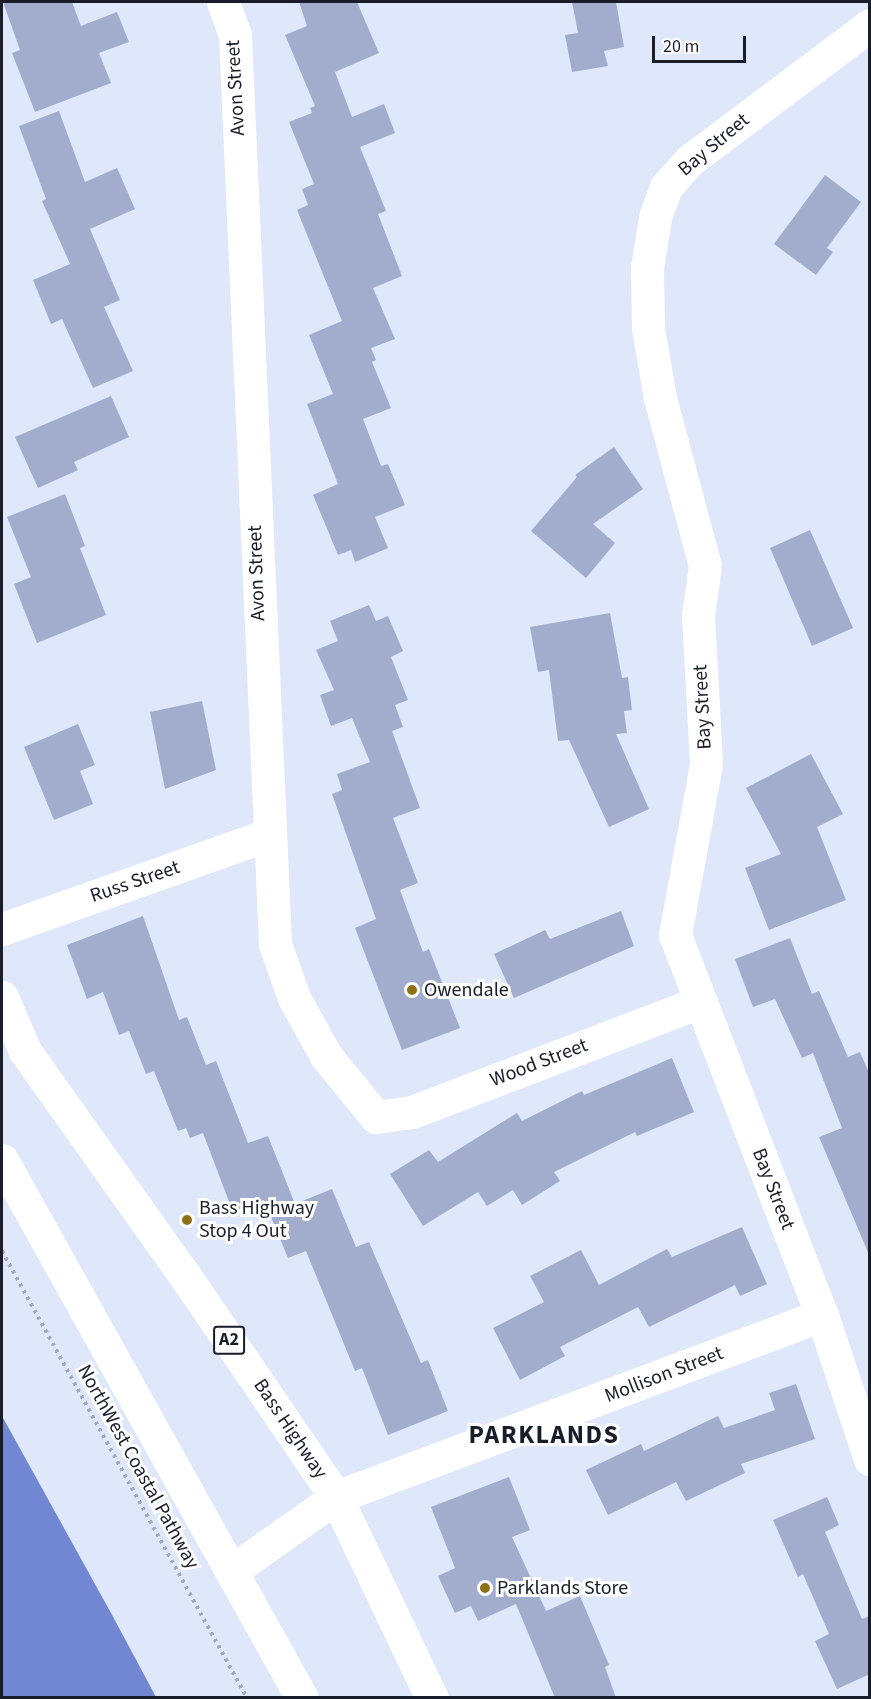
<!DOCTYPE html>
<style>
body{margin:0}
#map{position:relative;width:871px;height:1699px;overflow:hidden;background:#dfe7fb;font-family:"Source Sans 3",sans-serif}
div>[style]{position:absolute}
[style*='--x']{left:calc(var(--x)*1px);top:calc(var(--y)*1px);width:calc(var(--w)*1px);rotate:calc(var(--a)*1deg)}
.water>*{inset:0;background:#7187d3}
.building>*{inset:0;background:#a2adce}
.path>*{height:4px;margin-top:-2px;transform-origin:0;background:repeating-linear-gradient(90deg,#a2a9bb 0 3px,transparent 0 7.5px)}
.minor>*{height:33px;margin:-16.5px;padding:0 16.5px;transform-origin:16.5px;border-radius:16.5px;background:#fff}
.highway>*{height:33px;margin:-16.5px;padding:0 16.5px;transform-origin:16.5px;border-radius:16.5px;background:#fff}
.dots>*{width:16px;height:16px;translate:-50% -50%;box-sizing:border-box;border:3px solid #fff;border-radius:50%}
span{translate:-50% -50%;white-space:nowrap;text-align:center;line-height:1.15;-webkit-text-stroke:6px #fff;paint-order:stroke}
.shield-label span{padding:2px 4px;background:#fff;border:2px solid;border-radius:4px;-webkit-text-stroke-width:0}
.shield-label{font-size:18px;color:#191d29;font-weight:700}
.street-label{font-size:20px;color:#191d29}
.poi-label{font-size:20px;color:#191d29}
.left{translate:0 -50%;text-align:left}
.district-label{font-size:26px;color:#191d29;font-weight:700;letter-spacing:1.5px}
.frame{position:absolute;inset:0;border:3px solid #191d29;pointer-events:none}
.scale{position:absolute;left:652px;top:36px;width:94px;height:27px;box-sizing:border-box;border:3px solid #191d29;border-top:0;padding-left:8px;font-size:18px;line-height:21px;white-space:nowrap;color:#191d29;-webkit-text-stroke:4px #fff;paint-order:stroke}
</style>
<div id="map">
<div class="water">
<i style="clip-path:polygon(2px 1416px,111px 1613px,156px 1697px,2px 1697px)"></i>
</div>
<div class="building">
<i style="clip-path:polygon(3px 2px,72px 2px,81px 26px,117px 12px,129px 42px,99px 53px,111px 83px,35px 112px,12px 53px,20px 50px)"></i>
<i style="clip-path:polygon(299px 2px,357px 2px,379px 53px,335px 72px,352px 117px,384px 104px,395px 133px,360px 147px,386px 211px,378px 214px,402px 276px,373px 288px,395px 339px,371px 348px,376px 360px,372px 362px,391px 408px,363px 419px,381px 466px,388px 464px,405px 505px,375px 517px,388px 548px,355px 562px,351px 550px,338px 555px,313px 495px,338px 484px,307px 404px,333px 394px,309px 335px,342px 321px,297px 210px,308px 205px,302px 189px,314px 184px,289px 122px,312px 113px,310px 108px,315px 106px,285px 35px,307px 26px)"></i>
<i style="clip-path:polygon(572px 2px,616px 2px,624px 47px,604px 51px,608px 66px,572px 72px,565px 35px,578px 33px)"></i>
<i style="clip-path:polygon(59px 111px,85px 182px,117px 168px,135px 209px,90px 229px,120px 300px,104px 307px,133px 371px,93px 388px,62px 319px,51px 324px,33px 280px,70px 264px,42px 201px,46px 199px,19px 126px)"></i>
<i style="clip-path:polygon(825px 175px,861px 202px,827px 248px,833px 252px,816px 275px,774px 244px)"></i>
<i style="clip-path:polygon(111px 396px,129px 437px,74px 462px,78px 470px,38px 488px,15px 437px)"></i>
<i style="clip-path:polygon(614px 447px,643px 489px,593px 524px,615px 543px,586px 578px,531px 531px,577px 477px,575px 475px)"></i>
<i style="clip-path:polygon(65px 494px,85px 546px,80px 548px,106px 615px,37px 643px,14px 584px,31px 577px,7px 517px)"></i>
<i style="clip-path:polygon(810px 530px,853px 628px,812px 646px,770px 548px)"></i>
<i style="clip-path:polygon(369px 605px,376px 621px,388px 616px,403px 651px,391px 657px,408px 700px,395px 705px,403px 727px,392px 731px,420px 808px,393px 818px,418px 883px,400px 890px,423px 952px,429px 949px,460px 1028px,402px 1050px,355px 928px,376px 919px,332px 794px,342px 790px,337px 774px,370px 762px,352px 718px,331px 726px,320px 695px,334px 690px,316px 650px,338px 641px,330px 621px)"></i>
<i style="clip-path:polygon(610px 613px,622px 678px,628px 677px,632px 710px,624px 711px,627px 733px,616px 734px,649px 809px,609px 827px,569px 740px,558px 741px,549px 670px,538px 672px,530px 627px)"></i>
<i style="clip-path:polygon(202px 701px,216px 770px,165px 789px,150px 712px)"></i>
<i style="clip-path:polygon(78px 724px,95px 765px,80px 771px,93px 804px,54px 820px,24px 747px)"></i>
<i style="clip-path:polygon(811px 754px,843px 814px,817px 827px,846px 900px,769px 930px,745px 868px,781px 854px,746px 788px)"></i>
<i style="clip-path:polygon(621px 911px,634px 946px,514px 998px,494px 954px,545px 930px,550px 939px)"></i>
<i style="clip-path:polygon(143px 916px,179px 1020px,187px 1017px,206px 1065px,216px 1061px,248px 1143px,268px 1136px,295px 1204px,332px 1189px,356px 1247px,369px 1242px,421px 1363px,428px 1360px,448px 1411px,388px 1435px,362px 1368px,355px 1371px,306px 1251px,288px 1258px,264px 1200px,233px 1212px,203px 1133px,190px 1138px,186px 1128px,178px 1131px,154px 1071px,146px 1074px,129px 1031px,119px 1035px,103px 992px,87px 999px,67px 945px)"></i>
<i style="clip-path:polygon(790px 938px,812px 994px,819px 991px,848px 1057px,860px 1052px,870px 1075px,870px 1257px,819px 1137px,842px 1128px,813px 1053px,802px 1058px,775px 999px,753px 1007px,735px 959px)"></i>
<i style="clip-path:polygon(672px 1058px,694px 1112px,637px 1136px,635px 1132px,554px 1172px,560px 1181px,522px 1205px,513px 1190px,487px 1206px,478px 1192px,423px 1226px,390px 1174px,429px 1150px,438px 1162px,517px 1113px,522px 1121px,582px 1091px,584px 1095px)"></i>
<i style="clip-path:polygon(742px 1227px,767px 1284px,740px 1296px,735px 1285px,649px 1327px,638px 1307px,560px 1347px,565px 1356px,520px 1380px,493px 1328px,544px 1302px,530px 1276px,581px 1250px,599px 1285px,667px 1249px,672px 1257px)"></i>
<i style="clip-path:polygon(796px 1384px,815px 1439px,741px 1464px,745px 1473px,686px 1501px,676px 1482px,608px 1515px,586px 1470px,641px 1444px,644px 1451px,718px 1416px,724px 1428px,775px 1410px,769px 1393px)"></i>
<i style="clip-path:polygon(509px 1477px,530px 1530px,512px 1537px,546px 1611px,580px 1596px,609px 1665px,605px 1667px,616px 1698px,555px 1698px,516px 1604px,478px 1621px,471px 1606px,455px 1613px,438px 1576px,455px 1568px,431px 1507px)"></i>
<i style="clip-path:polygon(827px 1497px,839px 1525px,825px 1532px,862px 1619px,870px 1616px,870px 1674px,837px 1689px,815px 1641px,829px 1634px,803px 1574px,798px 1577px,773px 1520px)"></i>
</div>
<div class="path">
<i style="--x:2;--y:1251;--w:510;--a:61.27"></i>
</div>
<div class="minor">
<i style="--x:223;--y:2;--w:35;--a:70"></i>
<i style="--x:235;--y:35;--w:910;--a:87.48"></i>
<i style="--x:275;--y:944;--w:57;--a:70.6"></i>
<i style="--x:294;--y:998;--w:66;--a:61.1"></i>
<i style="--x:326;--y:1056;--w:79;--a:50.7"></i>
<i style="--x:376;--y:1117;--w:36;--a:-8"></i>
<i style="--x:412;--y:1112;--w:308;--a:-20.9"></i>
<i style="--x:870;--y:25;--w:225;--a:143.1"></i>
<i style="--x:690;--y:160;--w:36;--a:132"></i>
<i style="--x:666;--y:187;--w:33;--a:110"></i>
<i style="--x:655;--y:218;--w:51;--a:99.1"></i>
<i style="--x:647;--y:268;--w:60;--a:89"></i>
<i style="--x:648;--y:328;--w:71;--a:80.3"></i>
<i style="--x:660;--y:398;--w:174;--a:75"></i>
<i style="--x:705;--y:566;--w:49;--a:98.1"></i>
<i style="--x:698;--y:615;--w:149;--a:86.9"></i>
<i style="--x:706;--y:764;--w:174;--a:100.3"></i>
<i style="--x:675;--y:935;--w:407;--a:68.9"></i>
<i style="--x:822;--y:1315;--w:152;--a:71.6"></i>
<i style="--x:2;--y:929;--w:282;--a:-19.5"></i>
<i style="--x:336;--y:1497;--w:519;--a:-20.53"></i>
</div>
<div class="highway">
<i style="--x:2;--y:997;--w:59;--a:66.9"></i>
<i style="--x:25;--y:1051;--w:272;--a:54.6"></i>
<i style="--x:183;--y:1273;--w:271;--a:55.7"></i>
<i style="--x:336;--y:1497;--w:223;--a:64.5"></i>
<i style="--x:2;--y:1160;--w:616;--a:60.86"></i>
<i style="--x:233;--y:1570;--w:126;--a:-35.3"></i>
</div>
<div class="dots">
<i style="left:412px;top:990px;background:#8d7115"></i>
<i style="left:187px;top:1220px;background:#8d7115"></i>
<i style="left:485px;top:1588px;background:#8d7115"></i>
</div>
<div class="shield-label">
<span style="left:229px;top:1340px">A2</span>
</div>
<div class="street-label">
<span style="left:236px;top:88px;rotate:-93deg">Avon Street</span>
<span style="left:714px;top:145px;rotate:-40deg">Bay Street</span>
<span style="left:257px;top:573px;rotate:-92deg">Avon Street</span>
<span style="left:703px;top:707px;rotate:-93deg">Bay Street</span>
<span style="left:135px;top:882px;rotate:-19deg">Russ Street</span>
<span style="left:539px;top:1063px;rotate:-21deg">Wood Street</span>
<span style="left:773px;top:1189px;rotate:69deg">Bay Street</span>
<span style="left:664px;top:1375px;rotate:-21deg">Mollison Street</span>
<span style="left:290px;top:1429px;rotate:56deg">Bass Highway</span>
<span style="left:138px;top:1467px;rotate:61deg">NorthWest Coastal Pathway</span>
</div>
<div class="poi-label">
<span class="left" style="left:424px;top:990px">Owendale</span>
<span class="left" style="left:199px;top:1220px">Bass Highway<br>Stop 4 Out</span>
<span class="left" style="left:497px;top:1588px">Parklands Store</span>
</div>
<div class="district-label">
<span style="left:544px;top:1435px">PARKLANDS</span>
</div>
<div class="frame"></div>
<div class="scale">20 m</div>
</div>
